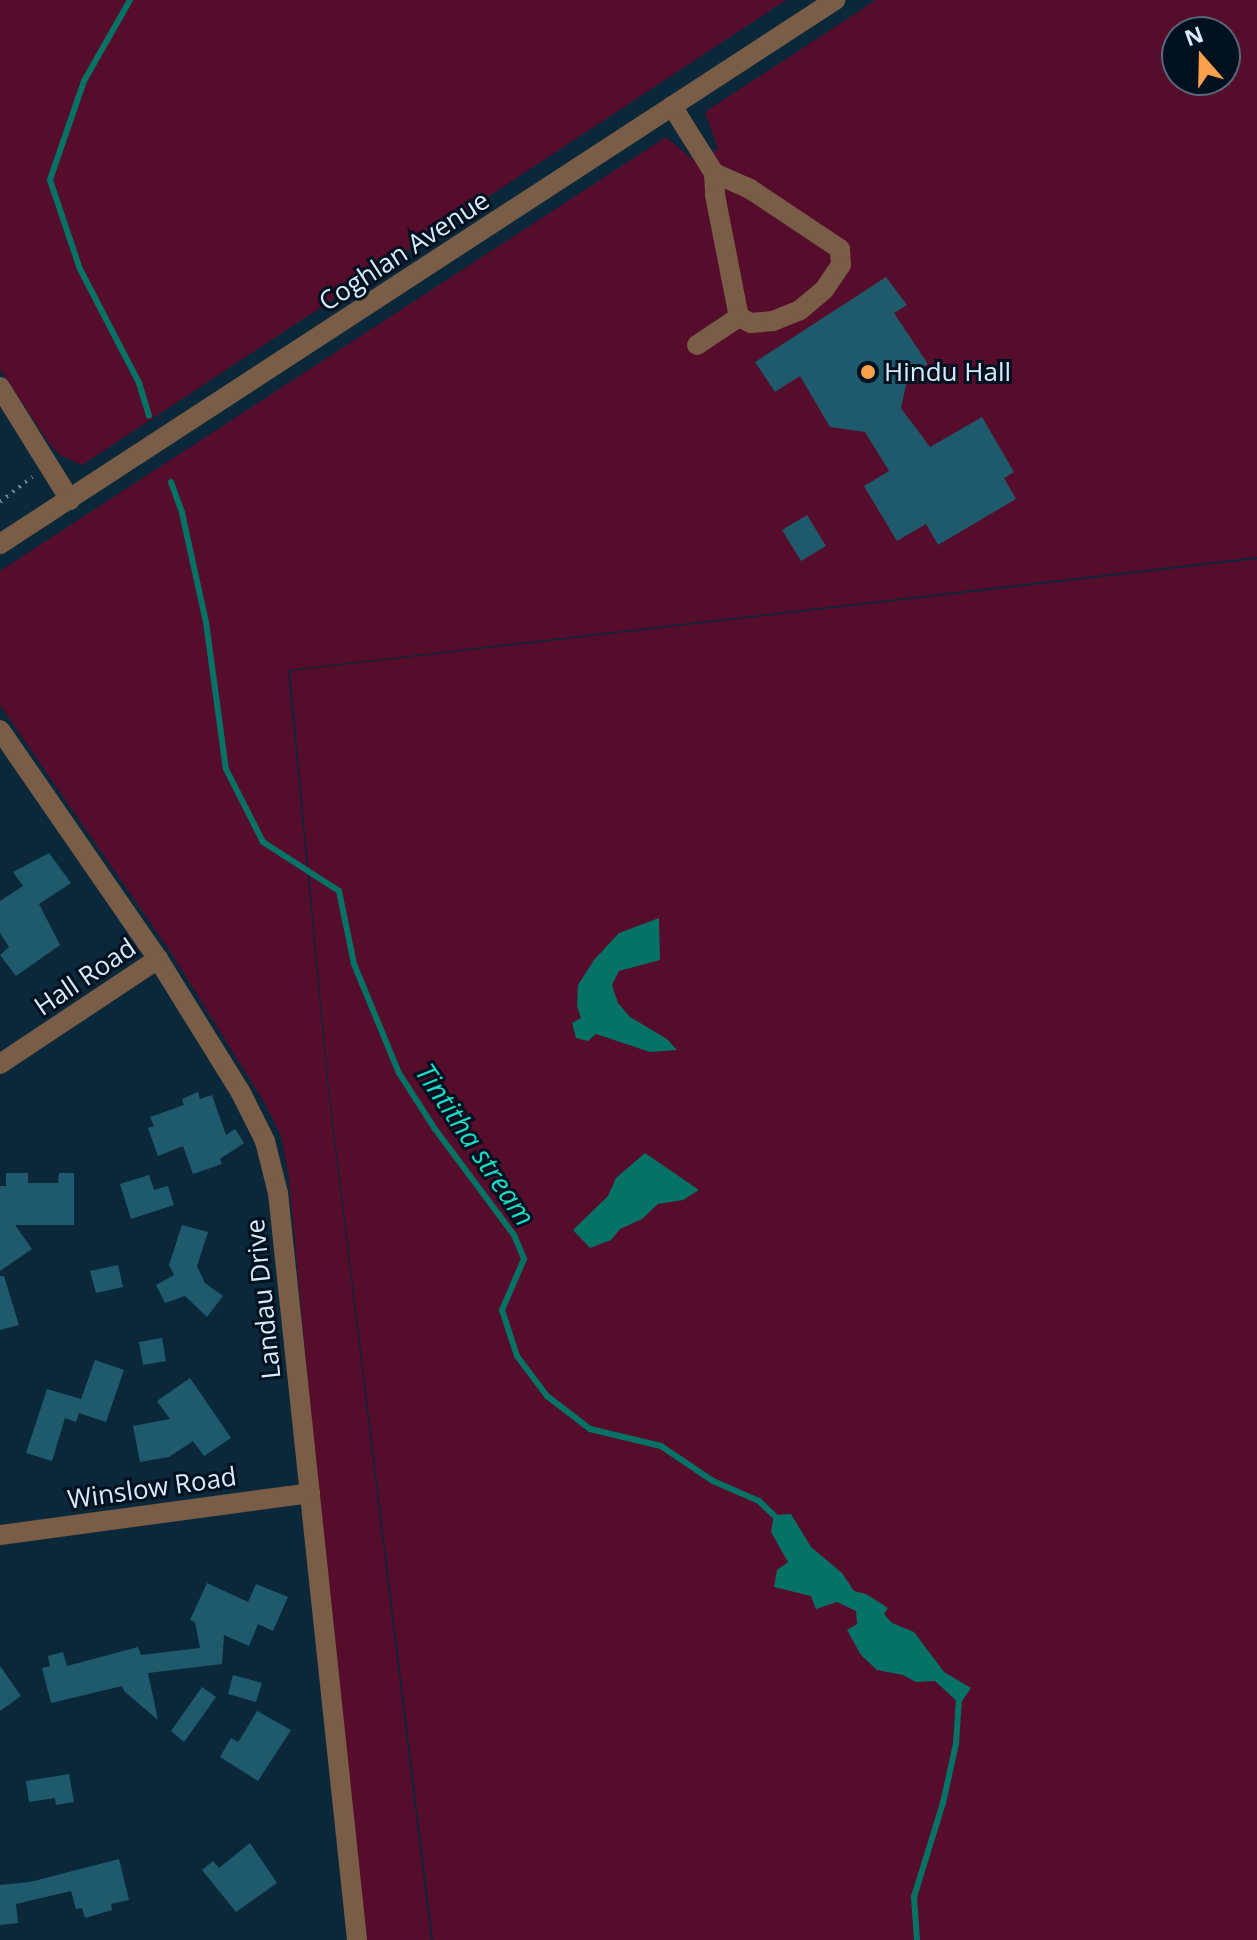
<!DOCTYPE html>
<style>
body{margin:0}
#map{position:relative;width:1257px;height:1940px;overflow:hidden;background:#0b283b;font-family:"Open Sans",sans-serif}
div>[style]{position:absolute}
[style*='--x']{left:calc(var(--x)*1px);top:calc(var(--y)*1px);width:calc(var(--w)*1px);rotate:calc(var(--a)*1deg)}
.green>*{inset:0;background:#560c2b}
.water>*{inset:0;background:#047366}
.stream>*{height:6px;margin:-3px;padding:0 3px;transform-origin:3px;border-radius:3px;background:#047366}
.building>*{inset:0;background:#1e5a6b}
.path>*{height:4px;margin-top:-2px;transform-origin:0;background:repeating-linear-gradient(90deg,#6e879a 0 2px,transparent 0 8px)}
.minor>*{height:20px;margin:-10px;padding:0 10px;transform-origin:10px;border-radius:10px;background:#795d46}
.dots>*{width:22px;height:22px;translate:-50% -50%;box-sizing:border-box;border:4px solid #00101e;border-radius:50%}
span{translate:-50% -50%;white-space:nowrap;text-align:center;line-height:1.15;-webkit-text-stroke:6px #00101e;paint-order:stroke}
.street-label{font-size:26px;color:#d6ecfe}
.poi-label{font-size:26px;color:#d6ecfe}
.left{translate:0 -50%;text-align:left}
.water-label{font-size:28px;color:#1cdbc4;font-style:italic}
.north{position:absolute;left:1161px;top:16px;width:80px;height:80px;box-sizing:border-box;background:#00101e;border:2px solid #566878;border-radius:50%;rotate:340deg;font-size:22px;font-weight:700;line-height:32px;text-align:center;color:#d6ecfe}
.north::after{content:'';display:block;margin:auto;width:28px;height:36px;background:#f9a04c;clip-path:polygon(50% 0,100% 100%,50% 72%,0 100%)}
</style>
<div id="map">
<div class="green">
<i style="clip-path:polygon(0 0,786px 0,82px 465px,60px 455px,49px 443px,0 369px)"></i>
<i style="clip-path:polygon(evenodd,876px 0,1257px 0,1257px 557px,288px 670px,328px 1090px,431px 1940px,359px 1940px,289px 1177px,281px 1136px,264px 1102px,170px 951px,0 705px,0 571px,666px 137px,697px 163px,718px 149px,705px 112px,876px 0,1177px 32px,1225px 32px,1225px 80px,1177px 80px,1177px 32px)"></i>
<i style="clip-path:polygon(1257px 559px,1257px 1940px,433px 1940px,329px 1089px,290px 671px)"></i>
</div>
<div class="water">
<i style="clip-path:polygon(659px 918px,660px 960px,619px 971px,612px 985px,618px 1003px,630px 1017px,667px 1039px,677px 1050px,650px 1052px,596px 1034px,588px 1041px,576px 1038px,572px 1023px,581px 1018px,577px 1006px,578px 985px,594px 960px,619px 933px)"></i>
<i style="clip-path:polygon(645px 1153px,699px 1190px,683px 1200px,658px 1204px,642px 1219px,620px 1229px,611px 1240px,590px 1248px,573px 1230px,608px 1196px,616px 1178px)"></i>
<i style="clip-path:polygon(791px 1514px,811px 1547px,842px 1573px,854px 1591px,866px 1594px,888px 1608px,884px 1614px,892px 1623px,914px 1632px,944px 1672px,971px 1688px,960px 1704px,935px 1681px,916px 1682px,903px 1675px,877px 1670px,861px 1655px,847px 1630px,857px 1624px,856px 1611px,837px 1602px,816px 1609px,811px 1596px,774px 1587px,777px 1570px,788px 1562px,771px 1532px,774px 1515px)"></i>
</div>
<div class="stream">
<i style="--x:130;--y:0;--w:93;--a:119.6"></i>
<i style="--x:84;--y:81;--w:105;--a:109"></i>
<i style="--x:50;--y:180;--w:94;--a:71.4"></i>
<i style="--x:80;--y:269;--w:128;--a:62.6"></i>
<i style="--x:139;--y:383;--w:34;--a:73"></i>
<i style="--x:171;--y:482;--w:33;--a:70"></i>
<i style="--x:182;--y:513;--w:112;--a:77.6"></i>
<i style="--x:206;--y:622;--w:148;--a:82.3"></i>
<i style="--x:226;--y:769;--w:82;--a:63.1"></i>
<i style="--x:263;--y:842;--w:90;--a:32.8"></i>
<i style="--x:339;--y:891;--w:75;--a:78.4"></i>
<i style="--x:354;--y:964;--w:118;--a:67.6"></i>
<i style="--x:399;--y:1073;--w:67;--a:57.3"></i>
<i style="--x:435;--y:1129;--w:132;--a:53.3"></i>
<i style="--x:514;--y:1235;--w:26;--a:67"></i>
<i style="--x:524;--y:1259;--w:56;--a:113.3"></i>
<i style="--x:502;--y:1310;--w:48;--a:71.9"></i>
<i style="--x:517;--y:1356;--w:50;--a:53.1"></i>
<i style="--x:547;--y:1396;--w:54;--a:37.5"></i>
<i style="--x:590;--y:1429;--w:73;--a:13.5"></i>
<i style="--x:661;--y:1446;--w:63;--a:33.9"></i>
<i style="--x:713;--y:1481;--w:50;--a:23.5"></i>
<i style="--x:759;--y:1501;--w:28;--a:44"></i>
<i style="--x:917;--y:1940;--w:43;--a:-94"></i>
<i style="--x:914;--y:1897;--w:98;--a:-72.9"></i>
<i style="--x:943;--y:1803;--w:60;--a:-77.6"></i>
<i style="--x:956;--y:1744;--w:46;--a:-86.3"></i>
</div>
<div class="building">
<i style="clip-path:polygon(886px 277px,907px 305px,894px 313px,928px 364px,907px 381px,901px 408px,930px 447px,982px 417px,1014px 472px,1004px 478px,1016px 499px,938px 545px,926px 524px,897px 541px,864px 486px,889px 471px,865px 432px,830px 427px,800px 376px,775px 392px,755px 362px)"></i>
<i style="clip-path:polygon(807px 515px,826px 546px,801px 561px,782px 530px)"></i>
<i style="clip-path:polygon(49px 853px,71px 883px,39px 904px,60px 945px,16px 976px,0 955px,9px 947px,0 933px,0 901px,23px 886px,13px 872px)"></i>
<i style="clip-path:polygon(198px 1092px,200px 1099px,212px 1095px,226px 1135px,235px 1129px,244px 1143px,220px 1159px,222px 1164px,193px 1174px,183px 1146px,158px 1156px,148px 1128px,154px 1126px,150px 1117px,184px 1105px,182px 1099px)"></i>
<i style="clip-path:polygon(6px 1173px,28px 1173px,28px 1183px,58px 1183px,59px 1173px,74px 1173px,74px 1225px,15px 1225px,32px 1249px,0 1271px,0 1186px,6px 1186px)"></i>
<i style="clip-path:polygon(149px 1175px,154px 1190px,168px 1186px,174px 1205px,131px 1219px,120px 1184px)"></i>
<i style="clip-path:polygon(182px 1225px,208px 1232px,197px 1266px,205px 1283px,223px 1296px,207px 1317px,185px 1296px,165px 1303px,156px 1285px,174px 1275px,169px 1265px)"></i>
<i style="clip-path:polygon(118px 1265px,123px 1287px,96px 1293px,90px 1271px)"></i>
<i style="clip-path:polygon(0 1276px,4px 1276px,19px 1325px,0 1330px)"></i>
<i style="clip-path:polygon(162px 1338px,166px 1361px,143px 1365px,139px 1342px)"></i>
<i style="clip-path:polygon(95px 1360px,124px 1370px,106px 1422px,79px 1413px,76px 1422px,65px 1418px,52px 1461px,26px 1453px,47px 1389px,81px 1399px)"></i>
<i style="clip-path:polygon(190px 1378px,231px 1438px,204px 1456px,193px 1441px,169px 1457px,140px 1462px,133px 1426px,170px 1419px,157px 1401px)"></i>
<i style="clip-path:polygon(207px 1583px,248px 1602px,256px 1584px,288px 1597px,273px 1631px,258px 1624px,249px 1646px,224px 1635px,222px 1664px,148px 1673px,158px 1720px,124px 1691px,122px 1686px,51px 1703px,42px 1668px,50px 1666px,48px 1656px,63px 1652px,67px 1666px,138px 1647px,141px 1655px,200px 1648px,195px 1622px,190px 1620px)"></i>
<i style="clip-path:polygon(0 1666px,21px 1696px,0 1711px)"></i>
<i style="clip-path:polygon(233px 1675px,262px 1683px,256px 1702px,228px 1694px)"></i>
<i style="clip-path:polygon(202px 1687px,216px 1697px,184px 1742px,171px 1731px)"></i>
<i style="clip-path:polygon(257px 1711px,291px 1730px,258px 1781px,220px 1757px,231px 1738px,238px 1742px,242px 1736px)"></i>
<i style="clip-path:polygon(69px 1774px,74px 1802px,56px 1805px,55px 1798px,29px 1802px,26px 1781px)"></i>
<i style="clip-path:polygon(250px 1843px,277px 1883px,236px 1912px,202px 1870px,213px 1861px,219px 1868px)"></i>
<i style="clip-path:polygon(119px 1859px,129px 1900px,111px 1904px,112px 1910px,85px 1918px,82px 1908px,76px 1909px,71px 1891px,16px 1904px,18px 1923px,0 1925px,0 1885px,30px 1882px)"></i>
</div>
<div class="path">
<i style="--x:0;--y:502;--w:41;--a:-38"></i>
</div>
<div class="minor">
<i style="--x:672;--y:106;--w:79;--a:57.9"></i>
<i style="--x:714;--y:173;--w:22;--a:87"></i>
<i style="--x:715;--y:195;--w:124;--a:78.9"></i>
<i style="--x:739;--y:317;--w:13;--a:27"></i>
<i style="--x:751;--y:323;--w:22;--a:-5"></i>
<i style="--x:773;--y:321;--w:29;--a:-22"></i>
<i style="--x:800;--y:310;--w:31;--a:-40"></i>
<i style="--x:824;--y:290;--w:30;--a:-56"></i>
<i style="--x:841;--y:265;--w:16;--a:-94"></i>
<i style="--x:840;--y:249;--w:108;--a:-146.3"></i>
<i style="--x:750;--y:189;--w:39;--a:-156"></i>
<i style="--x:697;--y:345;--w:50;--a:-33.7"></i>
<i style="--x:0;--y:387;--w:133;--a:58.2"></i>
<i style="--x:0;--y:544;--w:997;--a:-33.08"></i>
<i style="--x:0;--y:730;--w:278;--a:55.4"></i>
<i style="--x:158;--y:959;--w:158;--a:58.2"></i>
<i style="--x:241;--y:1093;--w:54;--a:63.4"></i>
<i style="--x:265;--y:1141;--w:54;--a:76"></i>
<i style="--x:278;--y:1193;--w:751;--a:83.96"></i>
<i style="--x:0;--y:1064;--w:190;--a:-33.6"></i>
<i style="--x:0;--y:1535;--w:313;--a:-7.7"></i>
</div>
<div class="dots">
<i style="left:868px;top:372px;background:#f9a04c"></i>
</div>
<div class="street-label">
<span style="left:404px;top:251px;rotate:-33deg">Coghlan Avenue</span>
<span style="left:85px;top:977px;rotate:-34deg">Hall Road</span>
<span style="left:263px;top:1299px;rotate:-96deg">Landau Drive</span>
<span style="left:152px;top:1488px;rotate:-8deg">Winslow Road</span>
</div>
<div class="poi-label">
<span class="left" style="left:884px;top:372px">Hindu Hall</span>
</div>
<div class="water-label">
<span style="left:476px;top:1144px;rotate:56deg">Tintitha stream</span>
</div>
<div class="north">N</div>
</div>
